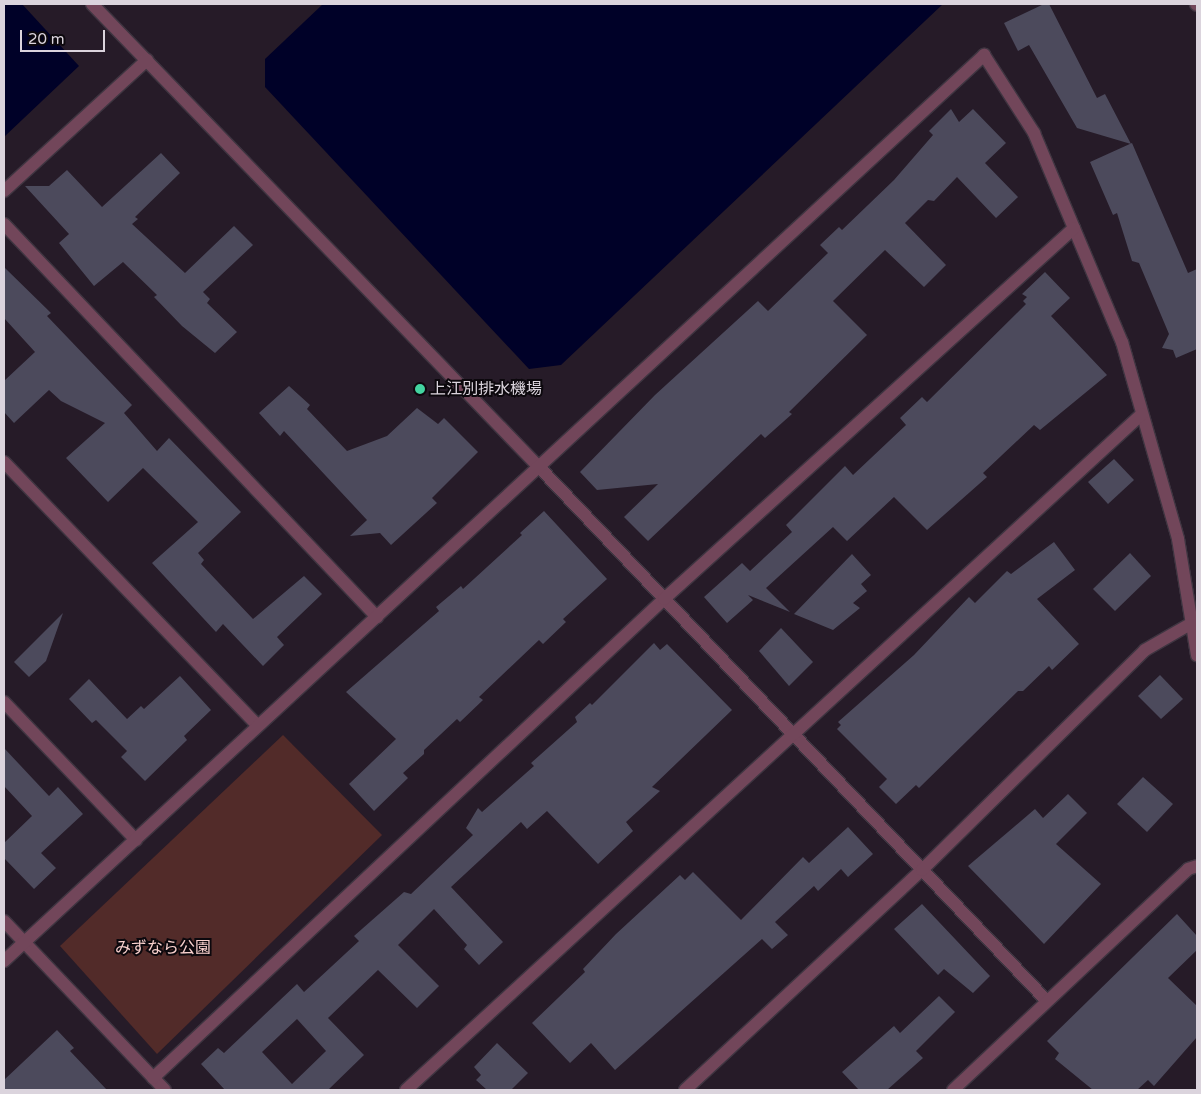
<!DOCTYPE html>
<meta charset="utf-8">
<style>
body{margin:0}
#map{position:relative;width:1201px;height:1094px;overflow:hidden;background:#261b28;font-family:"Varela Round","Noto Sans JP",sans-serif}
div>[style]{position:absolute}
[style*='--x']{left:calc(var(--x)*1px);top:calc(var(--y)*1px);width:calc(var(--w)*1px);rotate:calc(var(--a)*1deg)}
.green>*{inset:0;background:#522b29}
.water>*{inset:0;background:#000128}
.building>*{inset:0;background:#4c4a5c}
.roads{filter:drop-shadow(1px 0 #3f3541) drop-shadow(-1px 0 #3f3541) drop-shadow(0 1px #3f3541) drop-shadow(0 -1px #3f3541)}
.lane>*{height:12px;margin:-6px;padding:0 6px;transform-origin:6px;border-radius:6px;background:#72465a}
.street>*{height:12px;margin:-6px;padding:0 6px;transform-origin:6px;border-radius:6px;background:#72465a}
.dots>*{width:14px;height:14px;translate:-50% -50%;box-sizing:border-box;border:2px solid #0c080d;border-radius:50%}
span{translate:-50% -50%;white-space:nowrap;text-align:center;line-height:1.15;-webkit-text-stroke:4px #0c080d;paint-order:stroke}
.poi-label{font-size:16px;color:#dbd4dd}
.left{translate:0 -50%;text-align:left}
.park-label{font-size:16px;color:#fad1ce}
.frame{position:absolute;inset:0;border:5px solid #dbd4dd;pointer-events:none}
.scale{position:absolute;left:20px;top:30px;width:85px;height:22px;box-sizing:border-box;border:2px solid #dbd4dd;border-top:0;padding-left:6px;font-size:15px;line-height:18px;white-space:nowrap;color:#dbd4dd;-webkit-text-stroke:4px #0c080d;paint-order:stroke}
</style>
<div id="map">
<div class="green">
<i style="clip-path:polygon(283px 735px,382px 835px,157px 1054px,60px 946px)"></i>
</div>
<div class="water">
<i style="clip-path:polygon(4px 4px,22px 4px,79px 66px,4px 137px)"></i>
<i style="clip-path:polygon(323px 4px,943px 4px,561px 365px,529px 369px,265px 87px,265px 59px)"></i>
</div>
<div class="building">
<i style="clip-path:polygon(1044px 4px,1049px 4px,1097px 98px,1105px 94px,1131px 144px,1077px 128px,1029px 45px,1018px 51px,1004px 23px)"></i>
<i style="clip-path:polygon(951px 109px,959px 122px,973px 109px,1006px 143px,985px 163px,1018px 197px,996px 218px,957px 177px,934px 201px,928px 200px,905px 223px,946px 265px,924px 287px,885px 250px,833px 301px,867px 335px,789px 412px,792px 414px,765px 438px,761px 434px,648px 541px,624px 517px,658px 484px,597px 490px,580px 472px,655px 395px,758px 301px,768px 311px,828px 253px,820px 245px,839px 227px,842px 230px,894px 180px,933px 135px,929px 131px)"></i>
<i style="clip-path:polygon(1132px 143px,1188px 273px,1197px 269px,1197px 349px,1176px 358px,1173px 350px,1162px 348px,1169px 334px,1139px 263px,1132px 261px,1117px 213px,1113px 215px,1090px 162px)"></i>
<i style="clip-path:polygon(161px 153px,180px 173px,135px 217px,138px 219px,132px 224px,185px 273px,234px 226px,253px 245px,203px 292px,210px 299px,207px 303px,237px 332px,215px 353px,182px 326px,154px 297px,157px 295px,123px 262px,94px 286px,59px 243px,69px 234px,25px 186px,49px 186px,67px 170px,102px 207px)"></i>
<i style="clip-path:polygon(4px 267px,51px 313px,47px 316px,132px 405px,124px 413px,157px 451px,169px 438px,241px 512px,198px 553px,204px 560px,201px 564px,253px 619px,304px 576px,322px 594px,277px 637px,284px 645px,263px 666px,223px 624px,216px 632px,152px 563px,198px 522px,143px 468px,108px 502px,66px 458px,105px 423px,61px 401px,49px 390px,14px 423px,4px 412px,4px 381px,35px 352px,4px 318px)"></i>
<i style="clip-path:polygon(1045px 272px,1070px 298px,1051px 316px,1107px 375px,1040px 430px,1034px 425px,983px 473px,987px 477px,927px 530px,894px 497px,847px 541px,833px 527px,766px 588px,790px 612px,748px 595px,753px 600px,727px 623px,704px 597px,742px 563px,750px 571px,792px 532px,786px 525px,845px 466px,853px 475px,906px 425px,900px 418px,922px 397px,927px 402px,1026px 304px,1023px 301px,1027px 297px,1022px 294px)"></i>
<i style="clip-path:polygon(289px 386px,310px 405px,307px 409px,347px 451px,387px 436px,417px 408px,438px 424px,444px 418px,478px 452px,432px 498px,437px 503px,391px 545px,380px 533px,350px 536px,367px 520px,284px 431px,280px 436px,259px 413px)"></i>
<i style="clip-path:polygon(1114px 459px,1134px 480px,1108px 504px,1088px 482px)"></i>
<i style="clip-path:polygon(544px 511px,607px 579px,563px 619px,566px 622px,543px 644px,539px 640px,479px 697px,483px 700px,460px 722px,457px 719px,424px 750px,424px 754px,403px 773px,408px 778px,374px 811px,349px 784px,396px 739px,346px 692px,439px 611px,436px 607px,461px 586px,463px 589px,522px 535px,520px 533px)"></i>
<i style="clip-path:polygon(1054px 542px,1075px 570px,1037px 599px,1079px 644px,1052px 670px,1049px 666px,1023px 691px,1018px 691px,919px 788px,916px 785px,896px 804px,879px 787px,887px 779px,837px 729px,841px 725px,838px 722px,914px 655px,969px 597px,975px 603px,1007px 571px,1011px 574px)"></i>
<i style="clip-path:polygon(1130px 553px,1151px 576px,1115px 611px,1093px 589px)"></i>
<i style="clip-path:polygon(852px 554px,871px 575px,861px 584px,867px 591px,853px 603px,860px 608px,833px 630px,794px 614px)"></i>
<i style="clip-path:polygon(63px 613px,46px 661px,29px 677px,14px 662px)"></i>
<i style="clip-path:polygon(781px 628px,813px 662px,789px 686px,759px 651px)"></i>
<i style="clip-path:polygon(evenodd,654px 643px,660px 650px,667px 644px,732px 710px,652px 787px,660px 791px,626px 822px,633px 831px,598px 864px,547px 811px,527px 829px,521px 822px,451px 887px,503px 942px,479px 965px,464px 949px,467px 945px,434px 909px,398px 945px,439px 986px,417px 1008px,378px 970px,328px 1018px,364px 1055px,328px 1090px,225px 1090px,201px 1064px,218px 1048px,224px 1053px,297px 984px,304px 992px,359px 941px,354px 936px,404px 892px,411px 894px,473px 835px,466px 828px,478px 808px,482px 812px,534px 766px,531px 763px,577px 722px,575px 717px,590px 703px,592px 705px,654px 643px,297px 1019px,326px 1051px,292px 1084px,262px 1052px,297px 1019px)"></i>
<i style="clip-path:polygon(1160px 675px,1183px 699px,1161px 719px,1138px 696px)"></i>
<i style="clip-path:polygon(180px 676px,211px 710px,184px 736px,187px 740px,145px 781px,121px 757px,127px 751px,96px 720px,92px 723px,69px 699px,89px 679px,127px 719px,141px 706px,144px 709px)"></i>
<i style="clip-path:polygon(4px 748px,49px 796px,58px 787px,83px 814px,41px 853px,56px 868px,34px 889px,4px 858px,4px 843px,32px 816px,4px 786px)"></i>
<i style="clip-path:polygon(1143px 777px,1173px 804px,1147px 832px,1117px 804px)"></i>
<i style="clip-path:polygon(1068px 794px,1087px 813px,1056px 844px,1101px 884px,1044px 944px,968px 866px,1035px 809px,1043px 818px)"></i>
<i style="clip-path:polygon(848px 827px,873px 854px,848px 877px,841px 869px,818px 891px,814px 886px,775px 922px,788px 935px,772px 949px,762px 939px,615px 1070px,591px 1043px,570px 1063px,532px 1023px,585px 972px,583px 969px,616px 934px,680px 875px,685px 880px,693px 872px,741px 920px,803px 857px,809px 863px)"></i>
<i style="clip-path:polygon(922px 904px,990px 976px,973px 993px,944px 969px,938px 975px,894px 929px)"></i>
<i style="clip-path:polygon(1177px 914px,1197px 936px,1197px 950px,1168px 978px,1197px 1006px,1197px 1037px,1154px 1086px,1148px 1080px,1137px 1090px,1093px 1090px,1055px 1059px,1059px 1053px,1047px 1041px)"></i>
<i style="clip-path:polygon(939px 996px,955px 1012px,916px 1051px,923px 1058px,887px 1090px,859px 1090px,842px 1072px,894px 1026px,900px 1033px)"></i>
<i style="clip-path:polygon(57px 1030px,74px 1048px,70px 1051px,107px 1090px,4px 1090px,4px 1080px)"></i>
<i style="clip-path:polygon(497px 1043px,528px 1073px,511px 1090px,487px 1090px,476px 1080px,481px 1075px,474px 1067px)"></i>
</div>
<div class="roads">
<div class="lane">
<i style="--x:1196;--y:4;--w:1;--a:45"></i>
</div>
<div class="street">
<i style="--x:92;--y:4;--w:644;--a:46.01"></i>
<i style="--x:539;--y:467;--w:737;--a:46.43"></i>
<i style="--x:4;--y:191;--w:194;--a:-42.5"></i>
<i style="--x:4;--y:224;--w:542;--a:46.5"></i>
<i style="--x:4;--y:462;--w:366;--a:46.1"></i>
<i style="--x:4;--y:702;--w:191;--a:46.3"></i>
<i style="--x:4;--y:921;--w:233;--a:46.4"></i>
<i style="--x:4;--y:961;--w:1335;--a:-42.75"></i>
<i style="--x:984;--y:55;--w:93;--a:57.3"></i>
<i style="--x:1034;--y:133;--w:227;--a:67.2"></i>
<i style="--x:1122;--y:342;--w:205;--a:74.1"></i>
<i style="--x:1178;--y:539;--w:118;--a:80.7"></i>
<i style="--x:153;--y:1078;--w:700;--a:-43.15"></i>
<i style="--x:664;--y:599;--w:553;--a:-42.14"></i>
<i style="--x:406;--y:1090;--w:999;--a:-42.57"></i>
<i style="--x:685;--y:1090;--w:323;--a:-42.9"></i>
<i style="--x:922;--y:870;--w:313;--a:-44.6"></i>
<i style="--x:1145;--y:650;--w:54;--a:-29.9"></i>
<i style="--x:953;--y:1090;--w:323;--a:-43.2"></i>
<i style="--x:1188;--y:869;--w:9;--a:-18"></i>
</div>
</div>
<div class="dots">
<i style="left:420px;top:389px;background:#43d4a0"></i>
</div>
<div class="poi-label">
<span class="left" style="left:430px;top:389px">上江別排水機場</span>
</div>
<div class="park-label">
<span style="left:163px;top:948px">みずなら公園</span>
</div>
<div class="frame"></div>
<div class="scale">20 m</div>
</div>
